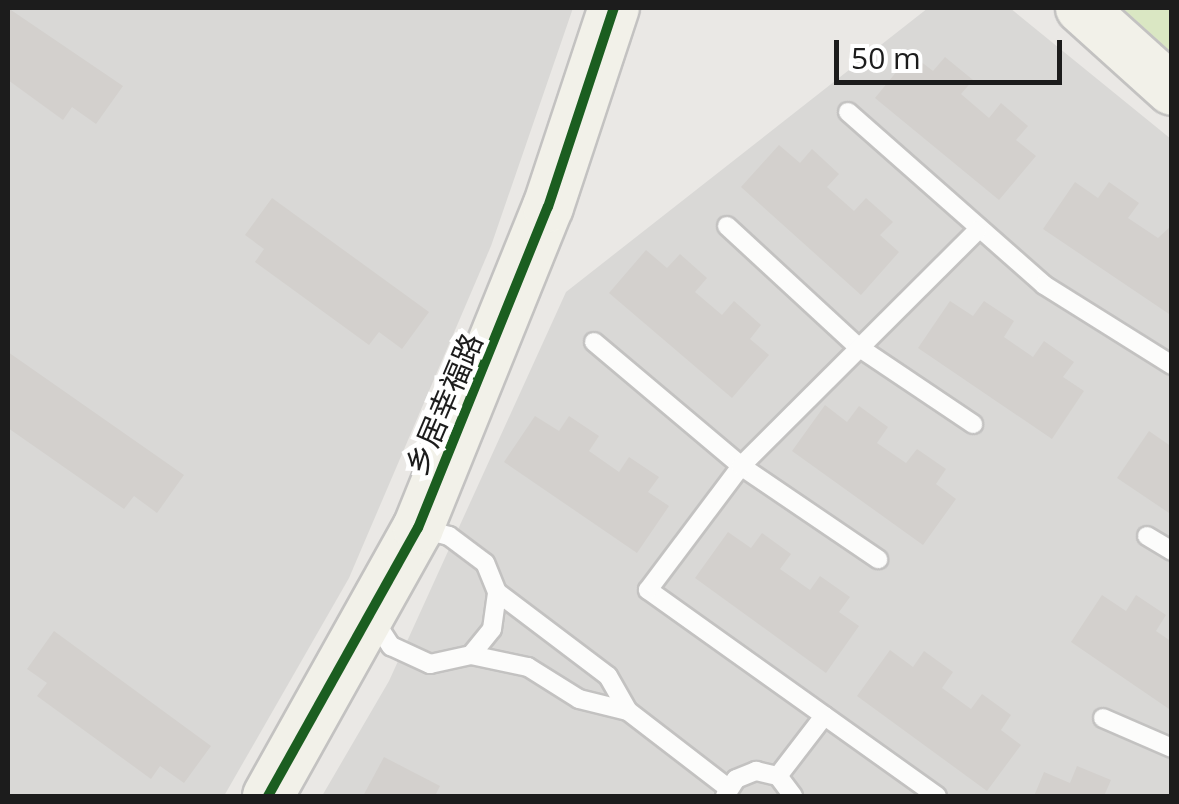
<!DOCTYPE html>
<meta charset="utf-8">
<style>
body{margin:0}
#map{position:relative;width:1179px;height:804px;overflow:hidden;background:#eae8e5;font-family:"Open Sans","Noto Sans SC",sans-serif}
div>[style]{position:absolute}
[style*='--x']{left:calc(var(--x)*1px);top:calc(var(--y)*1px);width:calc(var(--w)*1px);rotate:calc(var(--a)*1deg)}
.residential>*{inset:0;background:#d9d8d6}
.grass>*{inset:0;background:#dae7c3}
.building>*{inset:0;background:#d3d0cd}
.roads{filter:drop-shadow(2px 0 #c3c2c1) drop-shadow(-2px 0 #c3c2c1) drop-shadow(0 2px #c3c2c1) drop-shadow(0 -2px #c3c2c1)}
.lane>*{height:18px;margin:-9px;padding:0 9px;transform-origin:9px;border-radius:9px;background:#fcfcfb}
.secondary>*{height:50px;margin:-25px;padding:0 25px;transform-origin:25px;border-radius:25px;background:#f2f1e9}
.cycleway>*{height:10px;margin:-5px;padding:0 5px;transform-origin:5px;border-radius:5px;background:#1b5e20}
span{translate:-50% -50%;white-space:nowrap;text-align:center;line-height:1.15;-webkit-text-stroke:9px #fff;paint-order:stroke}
.street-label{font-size:30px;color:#1c1c1c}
.frame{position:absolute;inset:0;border:10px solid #1c1c1c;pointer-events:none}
.scale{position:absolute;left:834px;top:40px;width:228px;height:45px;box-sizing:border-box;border:5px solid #1c1c1c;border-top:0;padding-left:12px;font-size:30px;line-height:35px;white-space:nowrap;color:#1c1c1c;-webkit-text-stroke:8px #fff;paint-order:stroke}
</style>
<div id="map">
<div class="residential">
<i style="clip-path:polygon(8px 8px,573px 8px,491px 246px,349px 578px,224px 796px,8px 796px)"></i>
<i style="clip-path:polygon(928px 8px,1010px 8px,1171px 139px,1171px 796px,322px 796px,389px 681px,566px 292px)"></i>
</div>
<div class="grass">
<i style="clip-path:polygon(1110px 8px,1171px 8px,1171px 62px)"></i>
</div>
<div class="building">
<i style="clip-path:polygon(8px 8px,123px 86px,96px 124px,72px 107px,63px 120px,8px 80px)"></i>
<i style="clip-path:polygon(911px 54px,933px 71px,945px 57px,973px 80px,961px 94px,989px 118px,1001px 103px,1028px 126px,1016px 140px,1036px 156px,999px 200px,875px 98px)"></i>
<i style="clip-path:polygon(779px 145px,800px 163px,812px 149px,839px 174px,827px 187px,854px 211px,866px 198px,893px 222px,880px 235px,899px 252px,861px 295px,741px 187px)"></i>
<i style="clip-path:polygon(1075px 182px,1098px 198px,1109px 182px,1139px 203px,1128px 218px,1158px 238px,1172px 225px,1172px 316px,1043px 229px)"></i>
<i style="clip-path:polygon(272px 198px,429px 312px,402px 349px,379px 332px,369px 345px,255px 262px,264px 249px,245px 235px)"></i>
<i style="clip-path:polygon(646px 250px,667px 268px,680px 254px,707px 278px,695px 292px,722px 315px,734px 301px,761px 325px,750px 339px,769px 355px,732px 398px,609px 293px)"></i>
<i style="clip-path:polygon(950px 301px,973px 316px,984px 301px,1014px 321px,1004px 337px,1033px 357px,1044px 341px,1074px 362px,1063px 377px,1084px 391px,1052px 439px,918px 348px)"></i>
<i style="clip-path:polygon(8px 352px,184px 475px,157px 513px,134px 496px,124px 509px,8px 428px)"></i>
<i style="clip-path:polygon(825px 405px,847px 422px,859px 406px,888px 427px,877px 443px,906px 463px,917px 449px,946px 469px,936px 484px,956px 499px,923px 545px,792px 451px)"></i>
<i style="clip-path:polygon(535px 416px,559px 431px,569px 416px,599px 436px,589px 451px,619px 472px,629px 457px,659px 477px,648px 492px,669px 506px,637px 553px,504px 462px)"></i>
<i style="clip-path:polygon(1149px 431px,1172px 447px,1172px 515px,1117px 478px)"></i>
<i style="clip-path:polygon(728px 532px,751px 548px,762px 533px,791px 554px,780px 569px,810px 590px,820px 576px,850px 597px,839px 612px,859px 626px,826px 673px,695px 578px)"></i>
<i style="clip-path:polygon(1102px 595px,1126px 611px,1136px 595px,1166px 615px,1156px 631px,1172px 642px,1172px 711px,1071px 642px)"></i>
<i style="clip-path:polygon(54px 631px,211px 746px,184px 783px,160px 766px,151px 779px,37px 696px,47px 683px,27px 669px)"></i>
<i style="clip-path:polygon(890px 650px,913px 667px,924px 651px,953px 672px,942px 688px,971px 709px,982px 694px,1011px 715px,1001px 730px,1021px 745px,987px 791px,857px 696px)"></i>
<i style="clip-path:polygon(384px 757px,440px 786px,435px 796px,363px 796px)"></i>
<i style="clip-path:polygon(1077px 766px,1111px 780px,1104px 796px,1034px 796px,1044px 772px,1070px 783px)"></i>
</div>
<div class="roads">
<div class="lane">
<i style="--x:848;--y:112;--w:261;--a:41.4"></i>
<i style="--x:1044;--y:285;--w:151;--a:32"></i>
<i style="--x:727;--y:226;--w:177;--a:42.7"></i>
<i style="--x:857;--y:346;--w:140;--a:33.9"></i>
<i style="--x:594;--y:342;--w:192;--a:40.1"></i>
<i style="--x:741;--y:466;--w:166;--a:34.2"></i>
<i style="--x:1147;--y:536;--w:29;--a:31"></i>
<i style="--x:372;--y:617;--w:35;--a:57"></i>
<i style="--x:391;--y:646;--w:43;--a:24.8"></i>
<i style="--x:430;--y:664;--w:42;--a:-12.4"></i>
<i style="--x:471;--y:655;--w:33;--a:-51"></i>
<i style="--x:492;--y:629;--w:37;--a:-82"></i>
<i style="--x:497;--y:592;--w:31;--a:-112"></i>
<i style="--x:485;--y:563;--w:45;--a:-143.1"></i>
<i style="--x:449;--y:536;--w:30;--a:-165"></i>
<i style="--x:471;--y:655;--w:58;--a:11.9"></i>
<i style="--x:528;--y:667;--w:60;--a:32.1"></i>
<i style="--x:579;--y:699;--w:50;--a:13.8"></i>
<i style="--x:628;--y:711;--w:40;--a:-119.7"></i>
<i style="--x:608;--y:676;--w:139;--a:-142.9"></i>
<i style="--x:628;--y:711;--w:126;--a:37.6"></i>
<i style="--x:1103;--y:718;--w:75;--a:23.5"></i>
<i style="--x:778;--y:776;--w:76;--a:-52.5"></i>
<i style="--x:725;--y:796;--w:20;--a:-57"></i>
<i style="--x:736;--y:779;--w:22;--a:-22"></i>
<i style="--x:756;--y:771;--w:23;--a:13"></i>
<i style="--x:778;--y:776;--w:25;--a:53"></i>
<i style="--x:937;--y:796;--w:355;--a:-144.5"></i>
<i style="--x:648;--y:590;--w:155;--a:-53.1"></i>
<i style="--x:741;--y:466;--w:334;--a:-44.9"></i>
</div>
<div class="secondary">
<i style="--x:1081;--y:8;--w:122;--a:42"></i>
<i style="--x:268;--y:796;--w:307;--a:-60.8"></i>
<i style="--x:418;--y:528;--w:346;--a:-68"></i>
<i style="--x:548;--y:207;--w:210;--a:-71.7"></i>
</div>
</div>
<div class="cycleway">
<i style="--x:268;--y:796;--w:307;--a:-60.8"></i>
<i style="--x:418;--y:528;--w:346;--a:-68"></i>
<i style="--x:548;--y:207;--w:210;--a:-71.7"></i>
</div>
<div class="street-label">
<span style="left:444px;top:404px;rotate:-67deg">乡居幸福路</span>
</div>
<div class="frame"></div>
<div class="scale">50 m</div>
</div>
